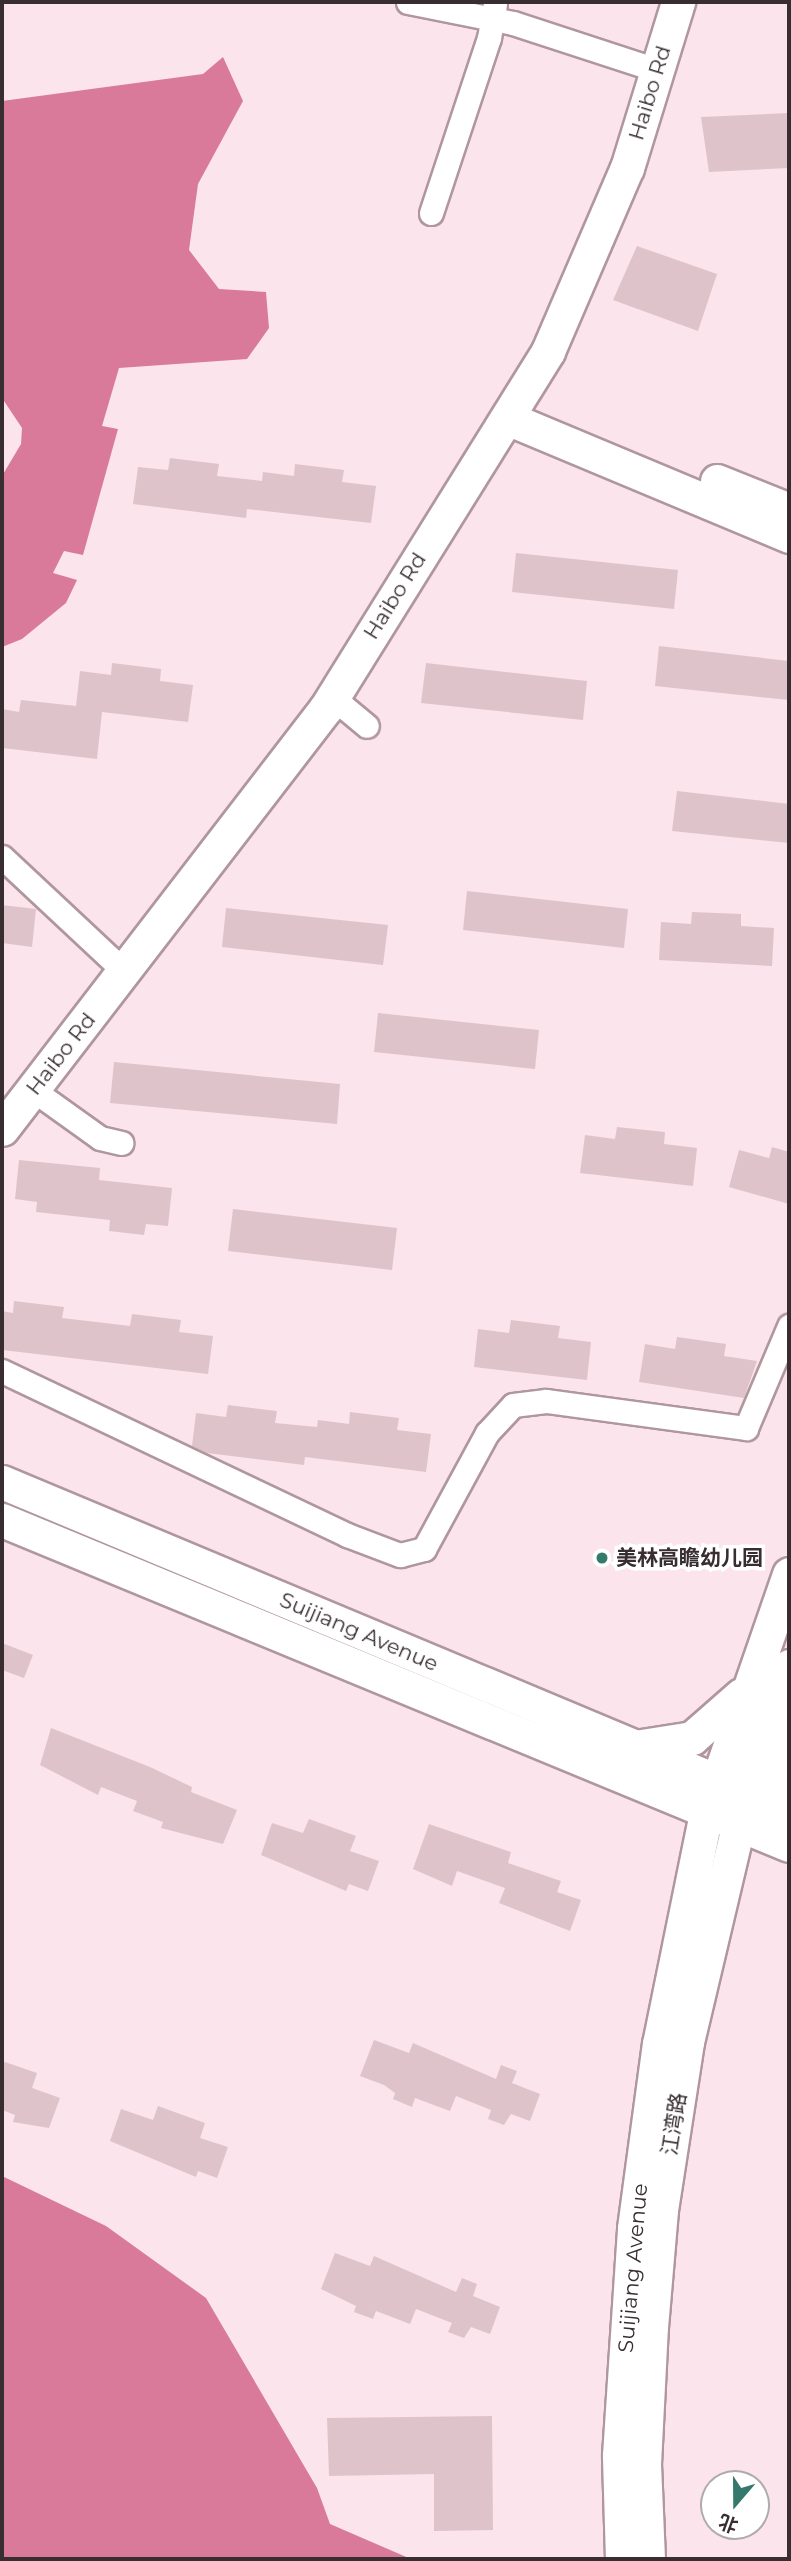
<!DOCTYPE html>
<meta charset="utf-8">
<style>
body{margin:0}
#map{position:relative;width:791px;height:2561px;overflow:hidden;background:#fbe4eb;font-family:Montserrat,"Noto Sans SC",sans-serif}
div>[style]{position:absolute}
[style*='--x']{left:calc(var(--x)*1px);top:calc(var(--y)*1px);width:calc(var(--w)*1px);rotate:calc(var(--a)*1deg)}
.water>*{inset:0;background:#da7a9a}
.building>*{inset:0;background:#dfc3cb}
.roads{filter:drop-shadow(2px 0 #b0969d) drop-shadow(-2px 0 #b0969d) drop-shadow(0 2px #b0969d) drop-shadow(0 -2px #b0969d)}
.street>*{height:23px;margin:-11.5px;padding:0 11.5px;transform-origin:11.5px;border-radius:11.5px;background:#fff}
.secondary>*{height:33px;margin:-16.5px;padding:0 16.5px;transform-origin:16.5px;border-radius:16.5px;background:#fff}
.dots>*{width:19px;height:19px;translate:-50% -50%;box-sizing:border-box;border:4px solid #fff;border-radius:50%}
span{translate:-50% -50%;white-space:nowrap;text-align:center;line-height:1.15;-webkit-text-stroke:7px #fff;paint-order:stroke}
.street-label{font-size:21px;color:#382d30}
.poi-label{font-size:21px;color:#382d30;font-weight:700}
.left{translate:0 -50%;text-align:left}
.frame{position:absolute;inset:0;border:4px solid #382d30;pointer-events:none}
.north{position:absolute;left:700px;top:2470px;width:70px;height:70px;box-sizing:border-box;background:#fff;border:2px solid #afabac;border-radius:50%;rotate:200deg;font-size:19px;font-weight:700;line-height:28px;text-align:center;color:#382d30}
.north::after{content:'';display:block;margin:auto;width:24px;height:32px;background:#35796c;clip-path:polygon(50% 0,100% 100%,50% 72%,0 100%)}
</style>
<div id="map">
<div class="water">
<i style="clip-path:polygon(223px 57px,243px 101px,198px 184px,189px 250px,219px 289px,266px 292px,269px 328px,247px 359px,119px 368px,102px 426px,118px 429px,83px 555px,64px 551px,53px 573px,77px 580px,66px 603px,22px 639px,2px 647px,2px 476px,21px 444px,22px 428px,2px 398px,2px 101px,203px 74px)"></i>
<i style="clip-path:polygon(2px 2176px,106px 2226px,206px 2298px,317px 2488px,330px 2524px,411px 2559px,2px 2559px)"></i>
</div>
<div class="building">
<i style="clip-path:polygon(789px 113px,789px 168px,709px 172px,701px 117px)"></i>
<i style="clip-path:polygon(637px 246px,717px 274px,698px 331px,613px 300px)"></i>
<i style="clip-path:polygon(170px 458px,219px 464px,217px 476px,262px 481px,263px 472px,294px 476px,295px 464px,344px 470px,342px 482px,376px 486px,371px 523px,247px 509px,246px 518px,133px 504px,138px 467px,168px 470px)"></i>
<i style="clip-path:polygon(516px 553px,678px 570px,674px 609px,512px 592px)"></i>
<i style="clip-path:polygon(659px 646px,789px 661px,789px 700px,655px 686px)"></i>
<i style="clip-path:polygon(112px 663px,161px 669px,160px 681px,193px 685px,188px 722px,102px 712px,97px 759px,2px 748px,2px 709px,19px 712px,21px 700px,76px 706px,80px 671px,111px 675px)"></i>
<i style="clip-path:polygon(426px 663px,587px 681px,583px 720px,421px 703px)"></i>
<i style="clip-path:polygon(677px 791px,789px 804px,789px 843px,672px 831px)"></i>
<i style="clip-path:polygon(467px 891px,628px 909px,624px 948px,463px 930px)"></i>
<i style="clip-path:polygon(2px 905px,36px 909px,32px 947px,2px 943px)"></i>
<i style="clip-path:polygon(226px 908px,388px 925px,383px 965px,222px 947px)"></i>
<i style="clip-path:polygon(692px 912px,741px 914px,741px 926px,774px 928px,772px 966px,659px 960px,661px 922px,691px 924px)"></i>
<i style="clip-path:polygon(378px 1013px,539px 1030px,535px 1069px,374px 1052px)"></i>
<i style="clip-path:polygon(114px 1062px,340px 1084px,337px 1124px,110px 1103px)"></i>
<i style="clip-path:polygon(617px 1127px,665px 1132px,664px 1144px,697px 1148px,693px 1186px,580px 1173px,585px 1135px,615px 1139px)"></i>
<i style="clip-path:polygon(772px 1147px,789px 1152px,789px 1204px,729px 1187px,739px 1150px,769px 1158px)"></i>
<i style="clip-path:polygon(19px 1160px,100px 1168px,99px 1180px,172px 1188px,168px 1226px,146px 1224px,144px 1235px,109px 1231px,110px 1220px,36px 1212px,37px 1202px,15px 1199px)"></i>
<i style="clip-path:polygon(233px 1209px,397px 1228px,392px 1270px,228px 1251px)"></i>
<i style="clip-path:polygon(14px 1301px,64px 1307px,62px 1318px,88px 1321px,130px 1326px,132px 1314px,181px 1320px,179px 1332px,213px 1336px,208px 1374px,2px 1350px,2px 1311px,13px 1313px)"></i>
<i style="clip-path:polygon(511px 1320px,560px 1326px,558px 1338px,591px 1342px,587px 1380px,474px 1367px,478px 1329px,509px 1333px)"></i>
<i style="clip-path:polygon(677px 1337px,726px 1344px,724px 1356px,757px 1361px,744px 1398px,639px 1382px,645px 1344px,675px 1349px)"></i>
<i style="clip-path:polygon(228px 1405px,277px 1411px,275px 1423px,317px 1427px,318px 1420px,349px 1424px,350px 1412px,399px 1418px,397px 1430px,431px 1434px,426px 1472px,305px 1457px,304px 1465px,207px 1453px,192px 1446px,196px 1413px,226px 1417px)"></i>
<i style="clip-path:polygon(2px 1643px,33px 1655px,24px 1678px,2px 1670px)"></i>
<i style="clip-path:polygon(51px 1728px,150px 1767px,192px 1787px,191px 1792px,237px 1810px,223px 1844px,161px 1828px,163px 1822px,133px 1811px,137px 1801px,101px 1787px,98px 1795px,40px 1765px)"></i>
<i style="clip-path:polygon(309px 1819px,356px 1836px,350px 1851px,379px 1861px,368px 1891px,349px 1884px,346px 1891px,261px 1855px,272px 1823px,303px 1833px)"></i>
<i style="clip-path:polygon(429px 1824px,511px 1852px,508px 1863px,561px 1881px,557px 1892px,581px 1900px,570px 1931px,499px 1903px,505px 1888px,457px 1871px,452px 1886px,413px 1869px)"></i>
<i style="clip-path:polygon(374px 2040px,409px 2053px,413px 2043px,496px 2079px,501px 2065px,517px 2071px,512px 2083px,540px 2094px,530px 2121px,511px 2114px,504px 2125px,488px 2119px,491px 2110px,456px 2096px,450px 2111px,415px 2098px,412px 2107px,393px 2099px,395px 2093px,384px 2085px,360px 2076px)"></i>
<i style="clip-path:polygon(2px 2061px,37px 2073px,32px 2088px,60px 2098px,49px 2128px,13px 2122px,15px 2115px,2px 2110px)"></i>
<i style="clip-path:polygon(158px 2106px,205px 2123px,200px 2138px,228px 2147px,217px 2178px,198px 2171px,196px 2177px,110px 2141px,121px 2109px,153px 2120px)"></i>
<i style="clip-path:polygon(335px 2253px,370px 2266px,374px 2256px,456px 2292px,462px 2278px,477px 2284px,473px 2296px,500px 2307px,490px 2334px,471px 2327px,464px 2338px,448px 2332px,452px 2323px,416px 2309px,410px 2324px,376px 2311px,373px 2319px,354px 2312px,356px 2306px,321px 2289px)"></i>
<i style="clip-path:polygon(492px 2416px,493px 2530px,434px 2531px,434px 2474px,329px 2476px,327px 2418px)"></i>
</div>
<div class="roads">
<div class="street">
<i style="--x:408;--y:2;--w:107;--a:11.3"></i>
<i style="--x:513;--y:23;--w:151;--a:18.1"></i>
<i style="--x:431;--y:213;--w:184;--a:-71.7"></i>
<i style="--x:489;--y:38;--w:34;--a:-80"></i>
<i style="--x:332;--y:697;--w:45;--a:39.6"></i>
<i style="--x:2;--y:857;--w:167;--a:43.1"></i>
<i style="--x:33;--y:1090;--w:82;--a:35.6"></i>
<i style="--x:100;--y:1138;--w:22;--a:13"></i>
<i style="--x:2;--y:1371;--w:382;--a:25.4"></i>
<i style="--x:347;--y:1535;--w:57;--a:20.7"></i>
<i style="--x:400;--y:1555;--w:25;--a:-14"></i>
<i style="--x:424;--y:1549;--w:132;--a:-61.5"></i>
<i style="--x:487;--y:1433;--w:38;--a:-47"></i>
<i style="--x:513;--y:1405;--w:33;--a:-7"></i>
<i style="--x:546;--y:1401;--w:202;--a:7.7"></i>
<i style="--x:746;--y:1428;--w:111;--a:-67.1"></i>
</div>
<div class="secondary">
<i style="--x:507;--y:418;--w:306;--a:22.7"></i>
<i style="--x:717;--y:481;--w:78;--a:21.9"></i>
<i style="--x:2;--y:1129;--w:531;--a:-52.42"></i>
<i style="--x:326;--y:708;--w:420;--a:-58.1"></i>
<i style="--x:548;--y:351;--w:199;--a:-66.7"></i>
<i style="--x:627;--y:168;--w:174;--a:-72.9"></i>
<i style="--x:2;--y:1482;--w:853;--a:22.69"></i>
<i style="--x:2;--y:1520;--w:851;--a:22.44"></i>
<i style="--x:773;--y:1730;--w:43;--a:86"></i>
<i style="--x:776;--y:1773;--w:26;--a:61"></i>
<i style="--x:635;--y:1747;--w:58;--a:-9"></i>
<i style="--x:692;--y:1738;--w:65;--a:-41.3"></i>
<i style="--x:622;--y:2559;--w:104;--a:-91.7"></i>
<i style="--x:619;--y:2455;--w:227;--a:-86.2"></i>
<i style="--x:634;--y:2228;--w:186;--a:-82.3"></i>
<i style="--x:659;--y:2044;--w:235;--a:-78.5"></i>
<i style="--x:706;--y:1814;--w:254;--a:-70.9"></i>
<i style="--x:648;--y:2559;--w:95;--a:-92.4"></i>
<i style="--x:644;--y:2464;--w:137;--a:-87.1"></i>
<i style="--x:651;--y:2327;--w:117;--a:-85.1"></i>
<i style="--x:661;--y:2210;--w:170;--a:-81.2"></i>
<i style="--x:687;--y:2042;--w:256;--a:-76.7"></i>
<i style="--x:746;--y:1793;--w:134;--a:-71.3"></i>
</div>
</div>
<div class="dots">
<i style="left:602px;top:1558px;background:#35796c"></i>
</div>
<div class="street-label">
<span style="left:650px;top:93px;rotate:-73deg">Haibo Rd</span>
<span style="left:395px;top:596px;rotate:-58deg">Haibo Rd</span>
<span style="left:61px;top:1054px;rotate:-52deg">Haibo Rd</span>
<span style="left:359px;top:1632px;rotate:23deg">Suijiang Avenue</span>
<span style="left:674px;top:2124px;rotate:-81deg">江湾路</span>
<span style="left:633px;top:2268px;rotate:-85deg">Suijiang Avenue</span>
</div>
<div class="poi-label">
<span class="left" style="left:616px;top:1558px">美林高瞻幼儿园</span>
</div>
<div class="frame"></div>
<div class="north">北</div>
</div>
